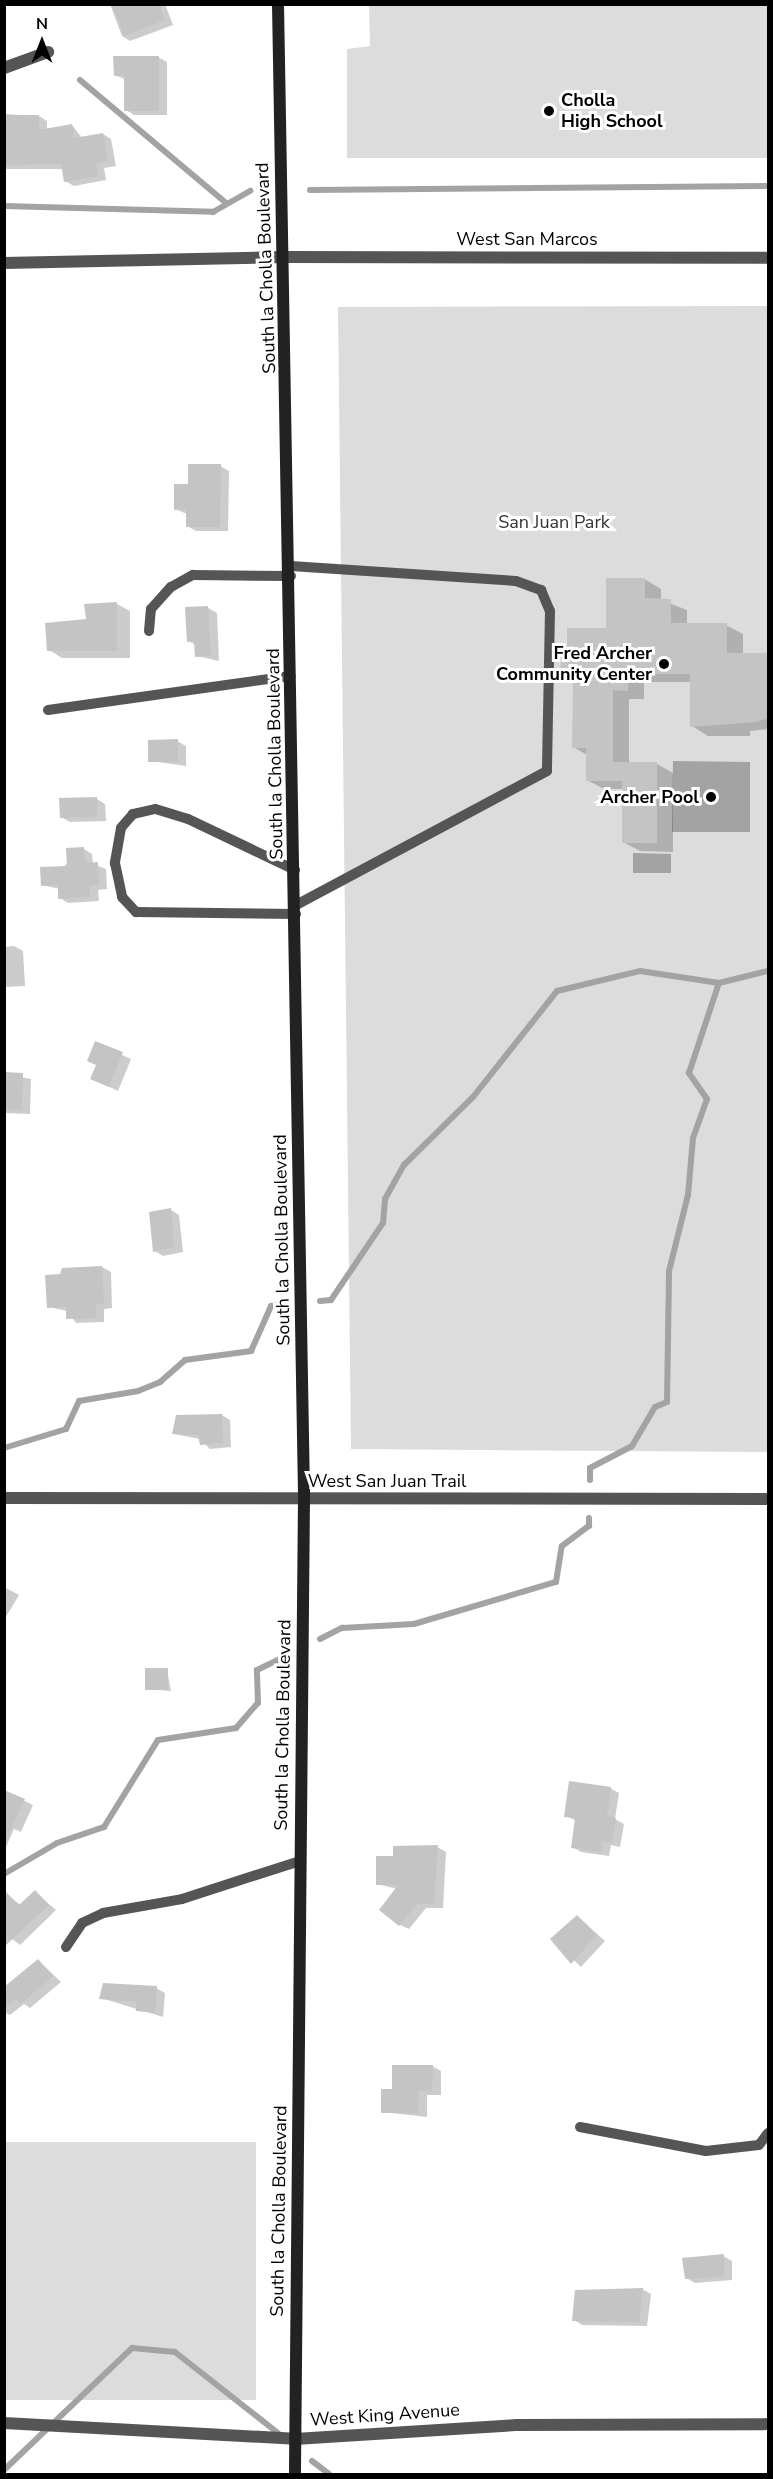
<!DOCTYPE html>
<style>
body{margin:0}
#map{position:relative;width:773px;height:2479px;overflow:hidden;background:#fff;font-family:"Nunito Sans",sans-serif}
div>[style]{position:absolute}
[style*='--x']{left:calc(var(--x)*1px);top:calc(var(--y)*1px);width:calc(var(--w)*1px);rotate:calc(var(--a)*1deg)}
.green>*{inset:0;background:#dcdcdc}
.water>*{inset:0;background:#a3a3a3}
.shadow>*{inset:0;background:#0003}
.stream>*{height:6px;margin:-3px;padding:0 3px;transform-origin:3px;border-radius:3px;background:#a3a3a3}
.building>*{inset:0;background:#c4c4c4}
.service>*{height:10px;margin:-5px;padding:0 5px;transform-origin:5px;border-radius:5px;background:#555}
.minor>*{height:12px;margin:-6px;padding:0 6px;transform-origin:6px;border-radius:6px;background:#555}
.tertiary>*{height:12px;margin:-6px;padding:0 6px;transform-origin:6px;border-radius:6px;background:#555}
.secondary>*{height:12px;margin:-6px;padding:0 6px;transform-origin:6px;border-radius:6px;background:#222}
.dots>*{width:16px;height:16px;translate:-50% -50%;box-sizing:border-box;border:3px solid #fff;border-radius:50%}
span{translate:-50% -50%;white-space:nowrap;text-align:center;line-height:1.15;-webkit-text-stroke:6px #fff;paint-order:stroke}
.poi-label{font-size:18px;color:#000;font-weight:700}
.left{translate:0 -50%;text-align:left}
.right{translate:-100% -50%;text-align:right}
.street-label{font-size:18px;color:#000}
.park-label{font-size:18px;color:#333}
.frame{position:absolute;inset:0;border:6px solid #000;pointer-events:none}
.north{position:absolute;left:12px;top:12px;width:60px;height:60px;-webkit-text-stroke:4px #fff;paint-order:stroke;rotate:0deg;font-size:16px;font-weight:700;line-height:24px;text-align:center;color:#000}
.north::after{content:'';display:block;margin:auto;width:21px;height:27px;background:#000;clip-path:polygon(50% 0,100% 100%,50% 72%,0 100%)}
</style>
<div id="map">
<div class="green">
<i style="clip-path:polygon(369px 5px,768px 5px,768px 158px,347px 158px,347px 49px,370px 46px)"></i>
<i style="clip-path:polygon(768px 306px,768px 1452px,351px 1449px,338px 307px)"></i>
<i style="clip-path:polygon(4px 2142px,256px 2142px,256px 2400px,5px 2400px)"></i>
</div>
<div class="water">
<i style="clip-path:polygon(673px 761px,750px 762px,750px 832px,672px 832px)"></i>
<i style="clip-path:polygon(633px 853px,671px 854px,671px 873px,633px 873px)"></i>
</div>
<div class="shadow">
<i style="clip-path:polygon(110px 4px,165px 4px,173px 25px,130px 41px,122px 36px)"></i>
<i style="clip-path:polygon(158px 57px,167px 62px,167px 115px,134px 115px,126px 110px,126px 80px,115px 75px)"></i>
<i style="clip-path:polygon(4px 114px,39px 116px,47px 121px,47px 130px,72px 125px,82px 138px,103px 134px,111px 139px,116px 166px,104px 168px,106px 180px,74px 186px,65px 181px,63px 169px,4px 169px)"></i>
<i style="clip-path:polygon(220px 466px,229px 471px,228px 531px,196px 531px,187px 526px,187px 514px,175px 509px,189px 486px)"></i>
<i style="clip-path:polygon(644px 579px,661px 589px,661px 600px,687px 610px,687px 625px,726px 625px,743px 634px,743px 654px,768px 654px,768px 729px,750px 731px,750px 736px,708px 736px,692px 726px,692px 682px,644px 682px,644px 699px,629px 699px,629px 763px,657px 764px,673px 773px,673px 852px,640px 851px,623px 842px,624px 789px,604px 789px,587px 780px,587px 755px,573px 747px,574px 682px,562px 675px,568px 656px,607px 630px)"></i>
<i style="clip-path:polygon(117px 604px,130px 611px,130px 658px,62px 658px,49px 650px)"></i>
<i style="clip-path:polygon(208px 608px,217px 613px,219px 661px,197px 656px,196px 645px,188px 641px)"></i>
<i style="clip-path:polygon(177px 741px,186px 746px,186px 766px,150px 761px)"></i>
<i style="clip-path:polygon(97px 799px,105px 804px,106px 821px,70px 822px,61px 817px)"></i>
<i style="clip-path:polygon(84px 849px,92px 854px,93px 864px,106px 869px,107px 889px,98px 890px,99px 901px,68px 903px,60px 898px,60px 889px,42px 885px)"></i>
<i style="clip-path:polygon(14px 946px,23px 951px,25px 986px,5px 987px,4px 947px)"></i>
<i style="clip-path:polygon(96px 1043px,131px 1059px,118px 1091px,101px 1083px)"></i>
<i style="clip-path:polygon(4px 1074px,31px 1079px,30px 1114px,4px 1113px)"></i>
<i style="clip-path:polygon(171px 1210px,179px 1215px,183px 1252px,163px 1256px,155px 1251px)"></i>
<i style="clip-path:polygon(102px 1267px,111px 1272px,112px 1308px,104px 1309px,104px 1322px,76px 1323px,67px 1311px,48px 1307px)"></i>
<i style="clip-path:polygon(222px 1415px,230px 1420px,231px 1447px,210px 1449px,200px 1439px,174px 1434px)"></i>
<i style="clip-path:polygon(4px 1587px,19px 1595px,4px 1620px)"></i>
<i style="clip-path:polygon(167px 1670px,171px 1691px,147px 1689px)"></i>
<i style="clip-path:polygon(610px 1788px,619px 1793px,615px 1819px,624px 1824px,620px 1847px,611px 1845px,609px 1856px,581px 1852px,573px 1847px,577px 1821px,566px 1816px)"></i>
<i style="clip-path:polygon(4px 1791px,33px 1805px,21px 1832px,14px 1829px,6px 1847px)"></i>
<i style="clip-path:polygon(437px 1847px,446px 1852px,443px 1908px,426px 1908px,409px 1929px,400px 1925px,397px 1889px,377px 1884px,395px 1858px)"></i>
<i style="clip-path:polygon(35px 1892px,56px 1910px,20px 1945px,4px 1933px,11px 1898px,21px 1905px)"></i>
<i style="clip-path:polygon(577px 1916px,605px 1941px,581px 1967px,552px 1939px)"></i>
<i style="clip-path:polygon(38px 1960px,61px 1982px,30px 2008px,24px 2004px,10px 2015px,4px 2012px,4px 1989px)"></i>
<i style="clip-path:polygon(156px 1988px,165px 1993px,163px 2017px,101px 1998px)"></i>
<i style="clip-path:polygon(432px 2066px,441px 2071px,441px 2095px,427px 2095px,427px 2117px,382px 2112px,393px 2090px)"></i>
<i style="clip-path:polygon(723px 2256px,732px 2261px,732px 2280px,695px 2283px,686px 2278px)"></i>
<i style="clip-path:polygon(642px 2289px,651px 2294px,647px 2326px,582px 2325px,574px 2320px)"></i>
</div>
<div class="stream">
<i style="--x:80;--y:80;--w:191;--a:40.1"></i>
<i style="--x:310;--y:190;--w:458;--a:-0.5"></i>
<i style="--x:4;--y:206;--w:209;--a:1.6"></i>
<i style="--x:213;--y:212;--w:43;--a:-29.6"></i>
<i style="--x:320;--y:1301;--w:11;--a:-5"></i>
<i style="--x:331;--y:1300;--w:93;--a:-56"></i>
<i style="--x:383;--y:1223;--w:24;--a:-85"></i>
<i style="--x:385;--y:1199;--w:39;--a:-61"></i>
<i style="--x:404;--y:1165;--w:97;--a:-44.6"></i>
<i style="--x:473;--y:1097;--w:135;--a:-51.6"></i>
<i style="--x:557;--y:991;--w:85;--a:-13.5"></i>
<i style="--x:640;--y:971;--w:80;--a:8.6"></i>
<i style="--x:719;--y:983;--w:50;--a:-13.8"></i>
<i style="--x:4;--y:1448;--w:65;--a:-17"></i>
<i style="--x:66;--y:1429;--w:31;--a:-65"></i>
<i style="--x:79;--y:1401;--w:60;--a:-9.6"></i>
<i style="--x:138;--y:1391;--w:24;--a:-22"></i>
<i style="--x:160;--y:1382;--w:33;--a:-41"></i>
<i style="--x:185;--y:1360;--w:67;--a:-7.8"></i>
<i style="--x:251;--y:1351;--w:49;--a:-66"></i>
<i style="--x:271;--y:1306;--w:12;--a:-5"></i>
<i style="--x:590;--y:1480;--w:12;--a:-90"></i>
<i style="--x:590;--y:1468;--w:47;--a:-27.6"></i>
<i style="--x:632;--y:1446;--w:45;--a:-59.5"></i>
<i style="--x:655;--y:1407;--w:13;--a:-23"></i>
<i style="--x:667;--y:1402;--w:131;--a:-89.1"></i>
<i style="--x:669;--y:1271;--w:78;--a:-76"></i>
<i style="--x:688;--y:1195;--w:57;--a:-85"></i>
<i style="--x:693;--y:1138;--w:41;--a:-70.3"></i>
<i style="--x:707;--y:1099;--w:32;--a:-125"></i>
<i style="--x:689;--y:1073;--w:95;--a:-71.6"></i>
<i style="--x:320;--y:1639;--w:25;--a:-27"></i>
<i style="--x:342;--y:1628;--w:72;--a:-3.2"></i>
<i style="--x:414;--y:1624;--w:148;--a:-16.5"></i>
<i style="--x:556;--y:1582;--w:36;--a:-81"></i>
<i style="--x:562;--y:1546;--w:34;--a:-37"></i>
<i style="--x:589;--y:1526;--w:8;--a:-90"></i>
<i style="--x:4;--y:1874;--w:61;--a:-30.3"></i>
<i style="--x:57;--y:1843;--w:50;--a:-18.8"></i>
<i style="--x:104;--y:1827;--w:102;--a:-58.2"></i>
<i style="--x:158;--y:1740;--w:79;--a:-8.7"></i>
<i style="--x:236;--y:1728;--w:33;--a:-49"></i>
<i style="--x:258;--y:1703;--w:33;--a:-92"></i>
<i style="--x:257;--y:1670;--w:30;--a:-26"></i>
<i style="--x:312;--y:2461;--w:21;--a:37"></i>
<i style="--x:4;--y:2470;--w:177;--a:-43.6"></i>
<i style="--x:132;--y:2348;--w:43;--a:5.3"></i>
<i style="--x:175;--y:2352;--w:131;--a:38.2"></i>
</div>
<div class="building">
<i style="clip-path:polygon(112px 4px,159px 4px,165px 20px,124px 36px)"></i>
<i style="clip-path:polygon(113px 56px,159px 56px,159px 111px,124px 111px,124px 75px,114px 76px)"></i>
<i style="clip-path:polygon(4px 115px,39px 115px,39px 130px,72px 124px,74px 138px,103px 133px,108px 161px,96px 163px,98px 176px,64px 182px,61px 164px,4px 165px)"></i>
<i style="clip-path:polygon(188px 464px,221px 464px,220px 527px,186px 527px,186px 509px,174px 510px,174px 484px,188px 484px)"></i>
<i style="clip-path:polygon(606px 578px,645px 578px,645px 598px,671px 599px,671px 623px,727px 623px,727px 653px,768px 653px,768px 718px,756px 722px,690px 727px,690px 674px,628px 674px,628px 691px,613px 690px,613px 762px,657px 762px,657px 843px,622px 843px,622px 781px,586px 781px,586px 748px,572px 748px,573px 676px,560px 676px,561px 654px,567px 654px,567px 628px,606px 628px)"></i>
<i style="clip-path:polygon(117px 602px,117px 651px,47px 651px,45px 623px,86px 619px,84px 604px)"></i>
<i style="clip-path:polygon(208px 606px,211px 656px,195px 657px,194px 641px,187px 642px,185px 607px)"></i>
<i style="clip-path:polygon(178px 739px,178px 762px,148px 762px,148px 740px)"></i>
<i style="clip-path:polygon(97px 797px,97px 817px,60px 818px,59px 798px)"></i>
<i style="clip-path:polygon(84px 847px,85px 863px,98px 862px,99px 885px,90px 886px,90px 897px,58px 899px,58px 885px,41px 886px,40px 867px,67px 866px,66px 848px)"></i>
<i style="clip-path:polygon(95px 1041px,123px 1052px,109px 1087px,90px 1079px,96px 1065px,87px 1061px)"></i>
<i style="clip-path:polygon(4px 1072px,23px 1073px,22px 1110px,4px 1109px)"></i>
<i style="clip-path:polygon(171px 1208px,174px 1247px,153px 1252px,149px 1212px)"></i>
<i style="clip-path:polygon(102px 1266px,104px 1304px,96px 1304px,96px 1318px,66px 1319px,66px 1307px,47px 1308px,45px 1275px,60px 1274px,62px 1268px)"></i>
<i style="clip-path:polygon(222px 1414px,223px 1443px,200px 1445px,198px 1435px,172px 1434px,176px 1415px)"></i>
<i style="clip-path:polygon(145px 1668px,168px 1668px,168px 1690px,145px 1690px)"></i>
<i style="clip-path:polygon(569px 1781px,611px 1787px,607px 1816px,616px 1818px,612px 1843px,602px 1841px,601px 1852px,571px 1848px,575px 1818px,564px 1817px)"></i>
<i style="clip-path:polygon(4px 1790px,25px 1799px,4px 1845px)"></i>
<i style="clip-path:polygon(438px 1845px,434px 1904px,417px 1904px,399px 1926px,379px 1910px,398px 1885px,376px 1885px,376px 1856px,393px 1856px,393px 1846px)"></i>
<i style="clip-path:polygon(4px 1890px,19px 1905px,35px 1890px,49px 1905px,4px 1947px)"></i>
<i style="clip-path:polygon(577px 1915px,597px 1935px,571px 1964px,550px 1939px)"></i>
<i style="clip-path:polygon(38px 1959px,53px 1976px,21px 2004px,16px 1999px,4px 2008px,4px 1987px)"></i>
<i style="clip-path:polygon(103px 1983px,157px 1986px,155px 2013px,136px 2011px,136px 2002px,99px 1999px)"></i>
<i style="clip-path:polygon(392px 2065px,433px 2065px,432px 2091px,419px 2091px,418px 2113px,381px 2113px,381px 2089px,392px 2089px)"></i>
<i style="clip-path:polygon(724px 2254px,724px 2276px,685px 2279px,682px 2258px)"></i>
<i style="clip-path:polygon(643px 2288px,639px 2322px,572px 2321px,575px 2290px)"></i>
</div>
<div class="service">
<i style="--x:291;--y:566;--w:225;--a:3.8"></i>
<i style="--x:516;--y:581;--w:27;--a:20"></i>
<i style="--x:541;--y:590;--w:23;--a:67"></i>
<i style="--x:550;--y:611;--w:160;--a:91.1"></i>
<i style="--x:547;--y:771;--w:285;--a:151.9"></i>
<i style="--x:149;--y:631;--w:22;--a:-85"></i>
<i style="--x:151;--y:609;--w:30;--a:-48"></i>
<i style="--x:171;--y:587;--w:25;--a:-29"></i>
<i style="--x:193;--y:575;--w:98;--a:0.6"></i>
<i style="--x:48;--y:710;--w:245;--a:-8"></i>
<i style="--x:295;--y:870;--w:119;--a:-154.5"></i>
<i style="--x:188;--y:819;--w:34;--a:-163"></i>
<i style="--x:155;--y:809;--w:23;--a:167"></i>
<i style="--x:133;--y:814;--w:18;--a:131"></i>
<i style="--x:121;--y:828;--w:36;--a:100"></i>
<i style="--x:115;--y:863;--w:35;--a:78"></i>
<i style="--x:122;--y:897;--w:21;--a:47"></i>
<i style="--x:136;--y:912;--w:160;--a:0.7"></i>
<i style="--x:66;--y:1947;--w:29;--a:-56"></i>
<i style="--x:82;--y:1923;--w:23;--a:-25"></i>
<i style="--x:103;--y:1913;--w:80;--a:-10"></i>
<i style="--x:182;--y:1899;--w:124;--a:-17.9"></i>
<i style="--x:580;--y:2127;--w:128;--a:10.8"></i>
<i style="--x:706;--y:2151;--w:53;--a:-6.5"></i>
<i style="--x:759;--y:2145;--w:15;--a:-53"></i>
</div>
<div class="minor">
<i style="--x:4;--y:68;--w:47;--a:-20"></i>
<i style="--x:4;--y:263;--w:282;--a:-1.2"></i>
<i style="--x:4;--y:2423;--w:291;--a:3.1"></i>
<i style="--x:295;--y:2439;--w:221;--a:-3.6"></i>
<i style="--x:516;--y:2425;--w:252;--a:-0.2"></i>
</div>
<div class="tertiary">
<i style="--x:286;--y:257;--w:482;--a:0.1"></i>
<i style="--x:4;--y:1498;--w:764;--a:0.07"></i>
</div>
<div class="secondary">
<i style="--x:278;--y:4;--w:1494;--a:89"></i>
<i style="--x:304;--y:1498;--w:976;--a:90.53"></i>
</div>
<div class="dots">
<i style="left:549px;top:111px;background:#000"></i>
<i style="left:664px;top:664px;background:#000"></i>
<i style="left:711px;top:797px;background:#000"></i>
</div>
<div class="poi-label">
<span class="left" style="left:561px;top:111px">Cholla<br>High School</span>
<span class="right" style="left:652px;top:664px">Fred Archer<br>Community Center</span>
<span class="right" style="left:699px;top:797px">Archer Pool</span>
</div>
<div class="street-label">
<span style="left:527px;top:239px">West San Marcos</span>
<span style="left:266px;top:268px;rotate:-92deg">South la Cholla Boulevard</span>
<span style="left:275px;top:754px;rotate:-91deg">South la Cholla Boulevard</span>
<span style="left:282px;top:1240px;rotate:-91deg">South la Cholla Boulevard</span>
<span style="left:387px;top:1481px">West San Juan Trail</span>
<span style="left:283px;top:1725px;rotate:-89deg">South la Cholla Boulevard</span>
<span style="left:279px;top:2211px;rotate:-89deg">South la Cholla Boulevard</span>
<span style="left:385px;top:2415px;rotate:-4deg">West King Avenue</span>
</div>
<div class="park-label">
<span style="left:554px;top:522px">San Juan Park</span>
</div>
<div class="frame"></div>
<div class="north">N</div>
</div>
